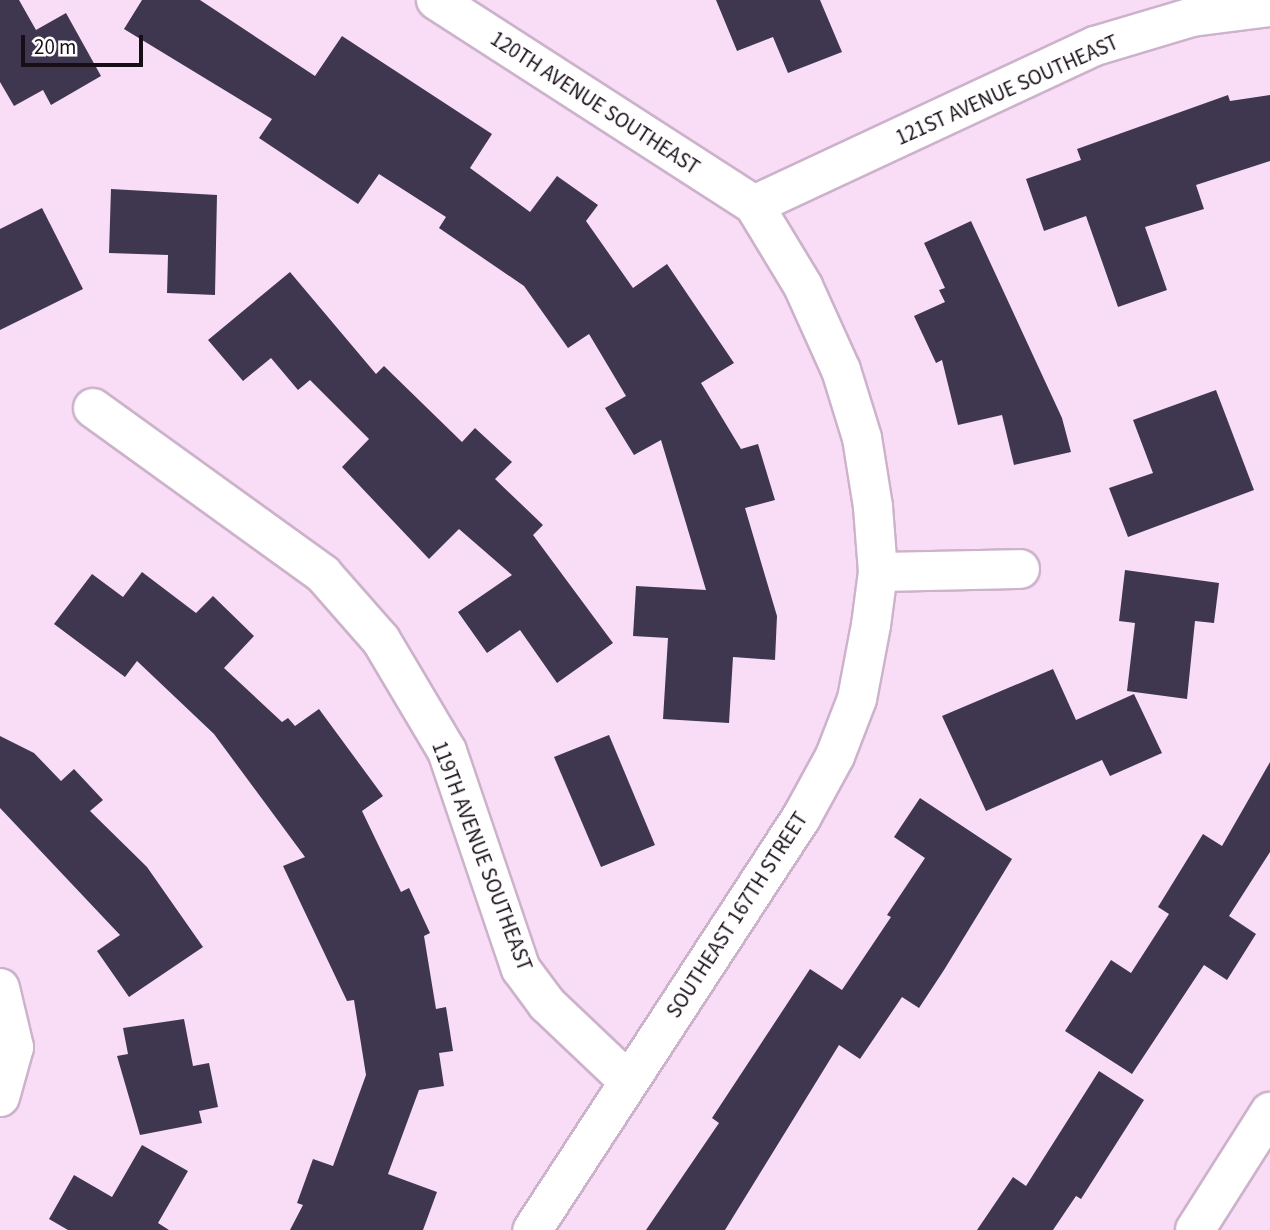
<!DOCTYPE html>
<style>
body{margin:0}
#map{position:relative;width:1270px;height:1230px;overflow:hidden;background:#f9ddf7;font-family:"Source Sans 3",sans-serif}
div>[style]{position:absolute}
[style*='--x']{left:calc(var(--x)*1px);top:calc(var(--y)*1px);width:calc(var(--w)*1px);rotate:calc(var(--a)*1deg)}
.building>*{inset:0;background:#3f3750}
.roads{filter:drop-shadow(2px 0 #ccb2ca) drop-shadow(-2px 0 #ccb2ca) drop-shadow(0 2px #ccb2ca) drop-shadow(0 -2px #ccb2ca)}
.minor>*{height:38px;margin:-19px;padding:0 19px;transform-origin:19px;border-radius:19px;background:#fff}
span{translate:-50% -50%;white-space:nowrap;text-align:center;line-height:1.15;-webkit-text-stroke:7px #fff;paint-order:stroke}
.street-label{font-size:21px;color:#170e17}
.scale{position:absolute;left:21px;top:35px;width:122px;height:32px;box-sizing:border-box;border:4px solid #170e17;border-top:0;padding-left:9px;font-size:21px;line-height:24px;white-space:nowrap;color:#170e17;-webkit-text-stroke:5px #fff;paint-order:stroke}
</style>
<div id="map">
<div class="building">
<i style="clip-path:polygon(0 0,19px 0,36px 30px,66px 13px,101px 76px,51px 105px,43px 90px,14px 106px,0 82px)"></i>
<i style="clip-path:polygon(142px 0,200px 0,315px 76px,342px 36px,492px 134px,470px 168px,530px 212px,557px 176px,598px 205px,586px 221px,633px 288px,667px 264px,734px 363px,701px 383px,741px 449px,758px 444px,775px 500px,745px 508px,777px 616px,775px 660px,733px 657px,729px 723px,663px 719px,668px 638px,633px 636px,636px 586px,706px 590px,661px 440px,634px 455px,605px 408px,626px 396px,589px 334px,568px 348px,524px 286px,439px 228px,446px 217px,379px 174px,358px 204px,259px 138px,272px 119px,124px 29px)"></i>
<i style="clip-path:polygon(716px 0,820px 0,842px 52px,788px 73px,773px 37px,737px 51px)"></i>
<i style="clip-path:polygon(1228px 95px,1230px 101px,1270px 95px,1270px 161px,1196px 185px,1204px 209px,1145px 227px,1167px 290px,1118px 307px,1086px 216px,1044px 231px,1026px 179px,1081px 160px,1077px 149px)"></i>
<i style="clip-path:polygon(111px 189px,217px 195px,215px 295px,167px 293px,168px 255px,109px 253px)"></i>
<i style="clip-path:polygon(42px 208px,83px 289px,0 330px,0 229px)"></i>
<i style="clip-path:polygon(971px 221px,1062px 418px,1071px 452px,1014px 465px,1002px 415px,958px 425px,942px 360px,936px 363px,914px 316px,945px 302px,939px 290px,945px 288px,924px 243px)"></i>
<i style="clip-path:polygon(290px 272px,376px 374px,384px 366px,462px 442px,475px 428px,512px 462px,495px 479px,543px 525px,533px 535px,613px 643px,557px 683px,520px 630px,487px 653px,458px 612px,512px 575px,459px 529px,429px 559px,342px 467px,369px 439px,310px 380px,298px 390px,271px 358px,243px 381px,208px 340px)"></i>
<i style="clip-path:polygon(1216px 390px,1254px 490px,1128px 537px,1109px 488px,1153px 473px,1133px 420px)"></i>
<i style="clip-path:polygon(1125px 570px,1219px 583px,1214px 623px,1195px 621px,1187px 699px,1127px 691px,1135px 623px,1119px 621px)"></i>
<i style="clip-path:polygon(142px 572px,196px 613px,213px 596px,254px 636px,224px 668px,282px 722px,288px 718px,295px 726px,319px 709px,383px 796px,362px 811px,401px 892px,409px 888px,430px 933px,424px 936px,436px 1009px,446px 1007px,453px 1051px,439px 1053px,444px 1086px,419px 1090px,388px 1174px,437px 1192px,423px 1230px,290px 1230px,303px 1205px,297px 1203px,313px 1159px,333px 1166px,366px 1075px,354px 1000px,347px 1001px,283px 866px,305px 857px,214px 734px,137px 661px,125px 677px,54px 624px,92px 574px,123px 597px)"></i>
<i style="clip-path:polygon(1053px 669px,1076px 720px,1134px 694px,1162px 753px,1110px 776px,1102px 760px,986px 811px,942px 716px)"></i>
<i style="clip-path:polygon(609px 735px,655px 845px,601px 867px,554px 757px)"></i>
<i style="clip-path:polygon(0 736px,34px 753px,61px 781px,74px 769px,103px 800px,90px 811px,147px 867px,203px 947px,129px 997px,97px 951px,120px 935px,0 808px)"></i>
<i style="clip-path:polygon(1270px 762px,1270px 852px,1229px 916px,1256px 934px,1227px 980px,1204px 965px,1132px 1074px,1065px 1031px,1111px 960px,1131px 973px,1169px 914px,1158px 907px,1203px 834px,1222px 846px)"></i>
<i style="clip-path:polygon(920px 798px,1012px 859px,944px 970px,919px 1008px,902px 997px,860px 1059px,839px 1045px,725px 1230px,646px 1230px,719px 1123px,712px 1118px,810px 969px,842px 990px,891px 917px,887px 915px,925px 858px,894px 837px)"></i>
<i style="clip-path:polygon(184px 1019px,193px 1066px,209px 1063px,218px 1107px,199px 1111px,202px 1123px,140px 1135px,117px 1056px,128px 1054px,123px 1028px)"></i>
<i style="clip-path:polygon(1099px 1071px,1144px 1100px,1081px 1199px,1076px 1196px,1053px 1230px,977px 1230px,1013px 1177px,1026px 1186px)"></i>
<i style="clip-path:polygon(142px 1145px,188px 1171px,158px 1223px,169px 1230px,68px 1230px,49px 1219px,74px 1175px,112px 1197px)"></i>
</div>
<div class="roads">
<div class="minor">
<i style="--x:436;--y:0;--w:378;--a:32.8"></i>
<i style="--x:754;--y:205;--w:95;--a:58.8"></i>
<i style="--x:803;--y:286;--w:92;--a:65.7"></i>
<i style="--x:841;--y:370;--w:71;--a:72.8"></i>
<i style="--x:862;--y:438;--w:70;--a:80.9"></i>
<i style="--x:873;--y:507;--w:65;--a:85.6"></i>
<i style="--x:878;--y:572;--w:53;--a:97.5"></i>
<i style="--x:871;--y:625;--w:75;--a:100.7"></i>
<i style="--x:857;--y:699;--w:61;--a:111.1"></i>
<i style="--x:835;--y:756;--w:71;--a:118.7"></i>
<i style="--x:801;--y:818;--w:492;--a:123.1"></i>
<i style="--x:754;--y:205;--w:376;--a:-25"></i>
<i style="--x:1095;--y:46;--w:101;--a:-16.6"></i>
<i style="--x:1192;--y:17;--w:79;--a:-7.3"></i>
<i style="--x:93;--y:408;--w:284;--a:35.8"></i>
<i style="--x:323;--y:574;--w:88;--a:48.7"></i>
<i style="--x:381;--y:640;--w:129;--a:59.3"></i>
<i style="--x:447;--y:751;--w:230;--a:71.3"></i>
<i style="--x:521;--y:969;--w:44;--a:53.4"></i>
<i style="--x:547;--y:1004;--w:112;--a:43.5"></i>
<i style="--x:878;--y:572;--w:142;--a:-1.2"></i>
<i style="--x:0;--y:988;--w:61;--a:76.7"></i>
<i style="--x:14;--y:1047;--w:52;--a:105.6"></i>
<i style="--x:1195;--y:1230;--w:140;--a:-57.6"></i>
</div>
</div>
<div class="street-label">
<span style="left:1007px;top:90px;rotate:-24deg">121ST AVENUE SOUTHEAST</span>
<span style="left:595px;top:103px;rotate:33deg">120TH AVENUE SOUTHEAST</span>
<span style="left:482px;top:856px;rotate:69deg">119TH AVENUE SOUTHEAST</span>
<span style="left:737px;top:915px;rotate:-57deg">SOUTHEAST 167TH STREET</span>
</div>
<div class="scale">20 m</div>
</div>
